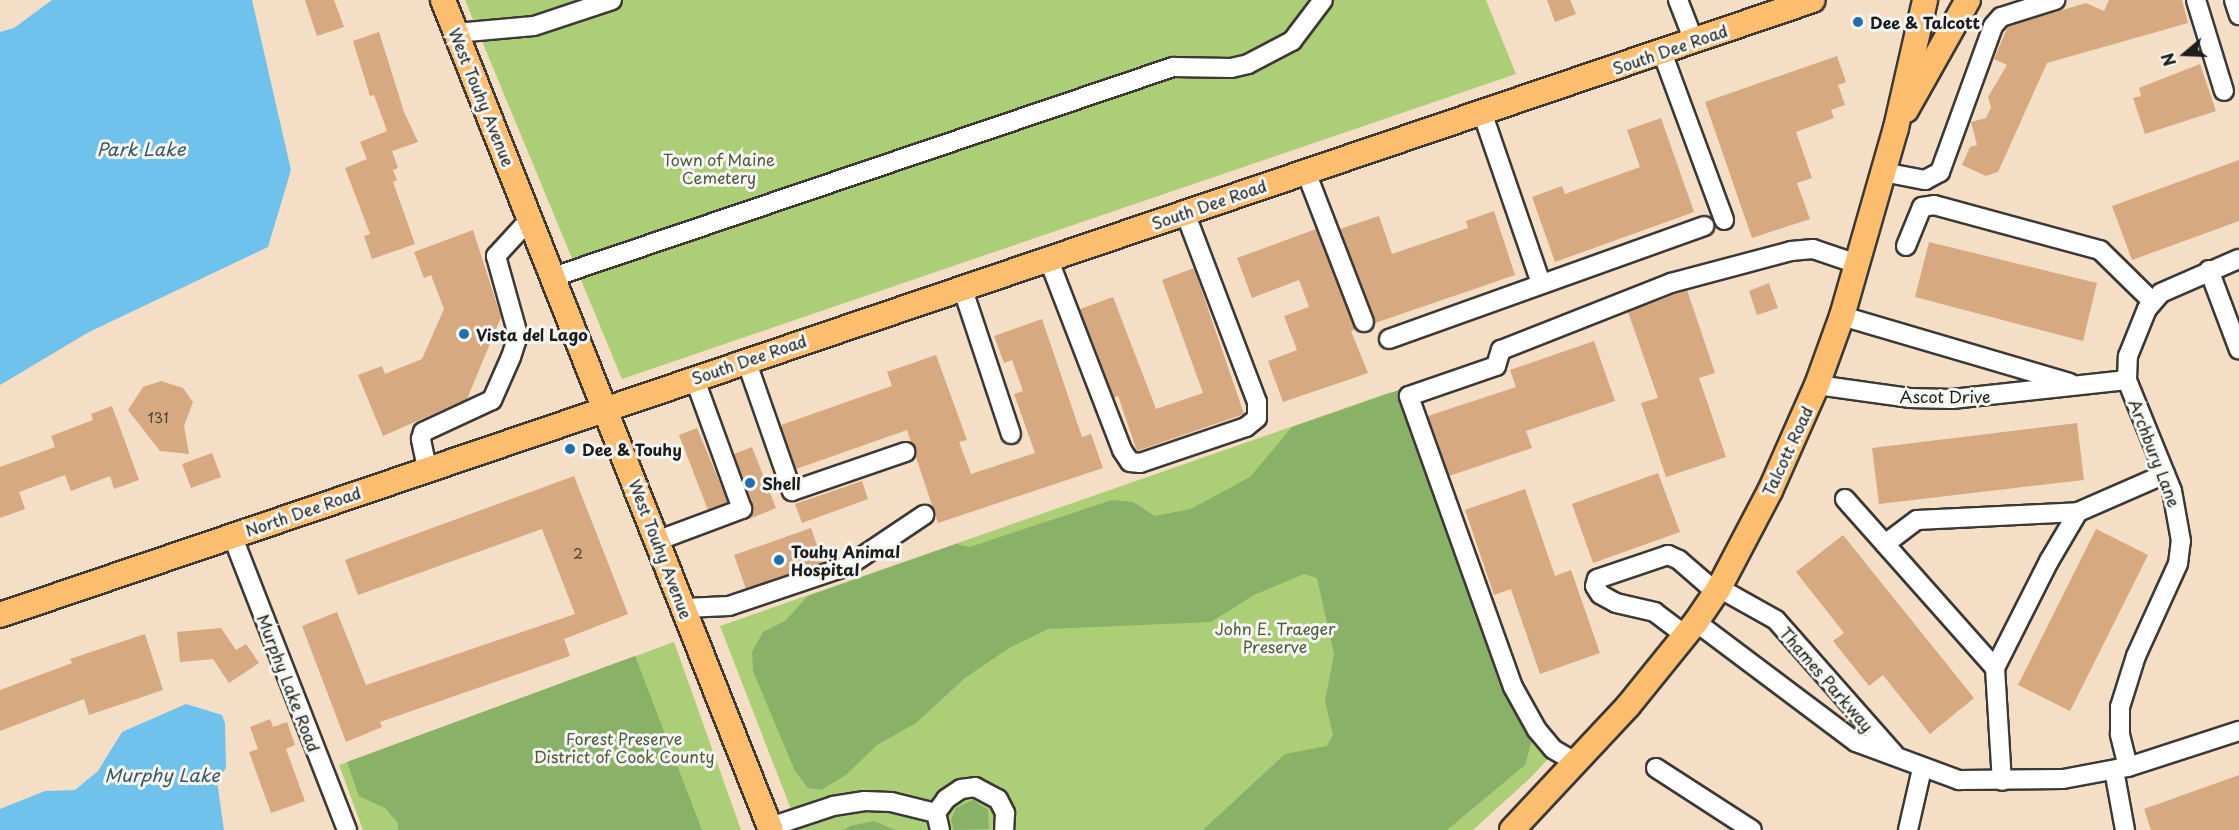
<!DOCTYPE html>
<style>
body{margin:0}
#map{position:relative;width:2239px;height:830px;overflow:hidden;background:#f4dec5;font-family:"Playpen Sans",sans-serif}
div>[style]{position:absolute}
[style*='--x']{left:calc(var(--x)*1px);top:calc(var(--y)*1px);width:calc(var(--w)*1px);rotate:calc(var(--a)*1deg)}
.green>*{inset:0;background:#acce76}
.forest>*{inset:0;background:#89b167}
.water>*{inset:0;background:#6ec2eb}
.building>*{inset:0;background:#d6a980}
.roads{filter:drop-shadow(2px 0 #3c3935) drop-shadow(-2px 0 #3c3935) drop-shadow(0 2px #3c3935) drop-shadow(0 -2px #3c3935)}
.minor>*{height:18px;margin:-9px;padding:0 9px;transform-origin:9px;border-radius:9px;background:#fff}
.major>*{height:24px;margin:-12px;padding:0 12px;transform-origin:12px;border-radius:12px;background:#fcbd6f}
.dots>*{width:16px;height:16px;translate:-50% -50%;box-sizing:border-box;border:3px solid #f6f6f2;border-radius:50%}
span{translate:-50% -50%;white-space:nowrap;text-align:center;line-height:1.15;-webkit-text-stroke:6px #f6f6f2;paint-order:stroke}
.number-label{font-size:14px;color:#4a3f35}
.number-label span{-webkit-text-stroke-width:0}
.poi-label{font-size:16px;color:#1c1c1c;font-weight:700}
.left{translate:0 -50%;text-align:left}
.street-label{font-size:16px;color:#1c1c1c}
.park-label{font-size:16px;color:#4e5a3c}
.water-label{font-size:18px;color:#395664;font-style:italic}
.north{position:absolute;left:2155px;top:24px;width:60px;height:60px;-webkit-text-stroke:4px #f6f6f2;paint-order:stroke;rotate:251deg;font-size:16px;font-weight:700;line-height:24px;text-align:center;color:#1c1c1c}
.north::after{content:'';display:block;margin:auto;width:21px;height:27px;background:#1c1c1c;clip-path:polygon(50% 0,100% 100%,50% 72%,0 100%)}
</style>
<div id="map">
<div class="green">
<i style="clip-path:polygon(465px 0,1486px 0,1516px 74px,622px 379px)"></i>
<i style="clip-path:polygon(1391px 392px,1525px 763px,1534px 734px,1549px 752px,1549px 758px,1530px 778px,1473px 830px,799px 830px,720px 626px)"></i>
<i style="clip-path:polygon(674px 642px,741px 830px,363px 830px,339px 765px)"></i>
</div>
<div class="forest">
<i style="clip-path:polygon(1399px 390px,1519px 713px,1534px 734px,1525px 765px,1447px 830px,1203px 830px,1285px 754px,1327px 746px,1333px 735px,1325px 701px,1334px 654px,1317px 578px,1304px 574px,1254px 595px,1211px 622px,1048px 629px,1009px 648px,965px 678px,916px 723px,877px 745px,846px 775px,821px 790px,808px 788px,795px 771px,753px 671px,752px 652px,763px 632px,785px 621px,808px 596px,956px 544px,970px 547px,1112px 500px,1133px 502px,1155px 516px,1191px 509px,1250px 477px,1292px 427px)"></i>
<i style="clip-path:polygon(635px 656px,702px 830px,398px 830px,398px 823px,385px 808px,359px 796px,347px 762px)"></i>
<i style="clip-path:polygon(973px 800px,988px 810px,989px 829px,954px 830px,951px 820px,956px 808px)"></i>
<i style="clip-path:polygon(874px 821px,895px 830px,844px 830px,850px 826px)"></i>
</div>
<div class="water">
<i style="clip-path:polygon(52px 0,252px 0,291px 170px,268px 247px,89px 332px,0 385px,0 32px,14px 28px)"></i>
<i style="clip-path:polygon(186px 704px,222px 715px,225px 723px,226px 768px,217px 781px,224px 830px,0 830px,0 809px,45px 791px,75px 790px,98px 771px,122px 732px)"></i>
</div>
<div class="building">
<i style="clip-path:polygon(305px 0,334px 0,344px 27px,317px 36px)"></i>
<i style="clip-path:polygon(1547px 0,1570px 0,1576px 14px,1555px 22px)"></i>
<i style="clip-path:polygon(2109px 0,2182px 0,2188px 23px,2047px 63px,1998px 172px,1986px 176px,1962px 165px,1970px 147px,1977px 145px,1971px 122px,1986px 118px,1991px 107px,1988px 97px,2007px 65px,1994px 59px,2008px 26px,2086px 3px,2104px 11px)"></i>
<i style="clip-path:polygon(379px 32px,404px 112px,418px 142px,392px 151px,398px 168px,393px 170px,397px 180px,393px 182px,415px 244px,372px 259px,364px 236px,370px 234px,345px 168px,367px 159px,360px 142px,387px 131px,374px 95px,370px 96px,353px 41px)"></i>
<i style="clip-path:polygon(1837px 56px,1846px 82px,1838px 85px,1845px 105px,1831px 110px,1834px 118px,1796px 132px,1812px 178px,1797px 183px,1810px 219px,1752px 238px,1705px 102px)"></i>
<i style="clip-path:polygon(2200px 64px,2216px 111px,2145px 134px,2133px 98px,2141px 96px,2139px 88px)"></i>
<i style="clip-path:polygon(1661px 118px,1694px 212px,1555px 262px,1532px 197px,1562px 186px,1565px 194px,1640px 167px,1627px 130px)"></i>
<i style="clip-path:polygon(2239px 160px,2239px 221px,2132px 260px,2112px 206px)"></i>
<i style="clip-path:polygon(1494px 211px,1515px 275px,1375px 323px,1340px 229px,1379px 216px,1392px 254px,1468px 228px,1466px 221px)"></i>
<i style="clip-path:polygon(1316px 229px,1356px 329px,1351px 331px,1368px 373px,1283px 402px,1268px 361px,1297px 350px,1284px 316px,1309px 307px,1299px 280px,1252px 298px,1237px 258px)"></i>
<i style="clip-path:polygon(473px 230px,501px 317px,467px 399px,383px 436px,358px 375px,382px 366px,385px 374px,422px 359px,444px 309px,431px 275px,424px 278px,414px 252px)"></i>
<i style="clip-path:polygon(1929px 242px,2097px 283px,2083px 341px,1915px 297px)"></i>
<i style="clip-path:polygon(1194px 268px,1244px 414px,1137px 451px,1118px 396px,1114px 398px,1080px 309px,1113px 297px,1156px 409px,1203px 393px,1162px 280px)"></i>
<i style="clip-path:polygon(1769px 283px,1778px 308px,1757px 315px,1749px 291px)"></i>
<i style="clip-path:polygon(1687px 290px,1715px 373px,1699px 378px,1726px 457px,1666px 477px,1641px 403px,1658px 398px,1628px 312px)"></i>
<i style="clip-path:polygon(1042px 319px,1082px 437px,1091px 434px,1103px 468px,938px 523px,907px 430px,796px 469px,781px 425px,892px 386px,887px 372px,936px 355px,967px 440px,959px 442px,971px 474px,1035px 453px,1014px 394px,1023px 391px,1012px 360px,1004px 363px,994px 336px)"></i>
<i style="clip-path:polygon(1594px 341px,1615px 401px,1526px 431px,1532px 448px,1449px 476px,1428px 416px,1516px 387px,1510px 370px)"></i>
<i style="clip-path:polygon(161px 381px,183px 388px,193px 402px,184px 426px,189px 454px,160px 451px,128px 410px,143px 387px)"></i>
<i style="clip-path:polygon(112px 406px,139px 480px,114px 489px,110px 476px,71px 491px,65px 475px,19px 492px,25px 509px,0 518px,0 467px,55px 447px,51px 436px,93px 420px,91px 414px)"></i>
<i style="clip-path:polygon(2077px 423px,2084px 480px,1879px 504px,1872px 448px)"></i>
<i style="clip-path:polygon(697px 428px,728px 502px,708px 510px,679px 435px)"></i>
<i style="clip-path:polygon(752px 447px,776px 508px,749px 519px,753px 505px,734px 454px)"></i>
<i style="clip-path:polygon(212px 453px,221px 477px,191px 488px,182px 464px)"></i>
<i style="clip-path:polygon(1658px 473px,1680px 532px,1593px 563px,1572px 504px)"></i>
<i style="clip-path:polygon(574px 476px,628px 614px,564px 639px,570px 656px,380px 722px,382px 727px,346px 742px,302px 626px,337px 612px,366px 685px,575px 614px,542px 529px,358px 595px,345px 560px)"></i>
<i style="clip-path:polygon(862px 481px,868px 499px,802px 523px,795px 504px)"></i>
<i style="clip-path:polygon(1525px 489px,1555px 576px,1571px 570px,1600px 653px,1540px 674px,1511px 589px,1494px 595px,1465px 510px)"></i>
<i style="clip-path:polygon(811px 528px,823px 562px,746px 589px,734px 555px)"></i>
<i style="clip-path:polygon(2096px 529px,2148px 555px,2070px 711px,2018px 685px)"></i>
<i style="clip-path:polygon(1843px 535px,1974px 698px,1930px 734px,1883px 675px,1869px 686px,1833px 641px,1844px 633px,1796px 572px)"></i>
<i style="clip-path:polygon(221px 628px,236px 650px,246px 644px,259px 663px,229px 683px,213px 659px,180px 662px,177px 632px)"></i>
<i style="clip-path:polygon(145px 634px,163px 690px,89px 715px,84px 699px,0 731px,0 690px,72px 663px,70px 659px)"></i>
<i style="clip-path:polygon(270px 719px,273px 727px,287px 722px,295px 745px,286px 749px,305px 801px,271px 813px,249px 752px,258px 749px,250px 727px)"></i>
<i style="clip-path:polygon(2239px 775px,2239px 830px,2151px 830px,2144px 809px)"></i>
</div>
<div class="roads">
<div class="minor">
<i style="--x:1678;--y:0;--w:44;--a:68.7"></i>
<i style="--x:2196;--y:0;--w:95;--a:72.9"></i>
<i style="--x:2234;--y:0;--w:16;--a:72"></i>
<i style="--x:456;--y:33;--w:78;--a:-5.1"></i>
<i style="--x:534;--y:26;--w:82;--a:-18.4"></i>
<i style="--x:1662;--y:52;--w:179;--a:69.7"></i>
<i style="--x:1482;--y:112;--w:181;--a:71"></i>
<i style="--x:1306;--y:172;--w:161;--a:68.9"></i>
<i style="--x:1883;--y:172;--w:43;--a:10.8"></i>
<i style="--x:1925;--y:180;--w:17;--a:-28"></i>
<i style="--x:1940;--y:172;--w:155;--a:-70"></i>
<i style="--x:1993;--y:26;--w:12;--a:-48"></i>
<i style="--x:2001;--y:17;--w:57;--a:-17.5"></i>
<i style="--x:1906;--y:246;--w:42;--a:-67.7"></i>
<i style="--x:1922;--y:207;--w:12;--a:-9"></i>
<i style="--x:1934;--y:205;--w:172;--a:15.2"></i>
<i style="--x:2100;--y:250;--w:74;--a:44.5"></i>
<i style="--x:1048;--y:258;--w:206;--a:68.9"></i>
<i style="--x:1122;--y:450;--w:14;--a:56"></i>
<i style="--x:1130;--y:462;--w:10;--a:6"></i>
<i style="--x:1140;--y:463;--w:112;--a:-18.8"></i>
<i style="--x:1246;--y:427;--w:14;--a:-39"></i>
<i style="--x:1257;--y:418;--w:16;--a:-90"></i>
<i style="--x:1257;--y:402;--w:203;--a:-110.8"></i>
<i style="--x:2209;--y:270;--w:85;--a:69.4"></i>
<i style="--x:553;--y:277;--w:655;--a:-18.71"></i>
<i style="--x:1173;--y:67;--w:58;--a:1"></i>
<i style="--x:1231;--y:68;--w:17;--a:-13"></i>
<i style="--x:1248;--y:64;--w:50;--a:-27.6"></i>
<i style="--x:1292;--y:41;--w:51;--a:-52.9"></i>
<i style="--x:962;--y:287;--w:155;--a:71.6"></i>
<i style="--x:1842;--y:316;--w:237;--a:16.4"></i>
<i style="--x:1389;--y:339;--w:335;--a:-19.7"></i>
<i style="--x:746;--y:360;--w:139;--a:70.7"></i>
<i style="--x:792;--y:491;--w:120;--a:-19"></i>
<i style="--x:1817;--y:385;--w:93;--a:8"></i>
<i style="--x:1909;--y:398;--w:43;--a:1.3"></i>
<i style="--x:1952;--y:399;--w:176;--a:-6.2"></i>
<i style="--x:427;--y:468;--w:30;--a:-102"></i>
<i style="--x:421;--y:439;--w:7;--a:-74"></i>
<i style="--x:423;--y:432;--w:76;--a:-24.9"></i>
<i style="--x:492;--y:400;--w:47;--a:-66.2"></i>
<i style="--x:511;--y:357;--w:23;--a:-72"></i>
<i style="--x:518;--y:335;--w:82;--a:-105.6"></i>
<i style="--x:496;--y:256;--w:50;--a:-47.4"></i>
<i style="--x:1845;--y:499;--w:226;--a:48.4"></i>
<i style="--x:1995;--y:668;--w:113;--a:86.5"></i>
<i style="--x:2078;--y:512;--w:95;--a:-23.6"></i>
<i style="--x:232;--y:535;--w:317;--a:68.7"></i>
<i style="--x:659;--y:540;--w:89;--a:-20.5"></i>
<i style="--x:742;--y:509;--w:140;--a:-110"></i>
<i style="--x:1885;--y:544;--w:40;--a:-37"></i>
<i style="--x:1917;--y:520;--w:161;--a:-2.8"></i>
<i style="--x:2078;--y:512;--w:57;--a:120.6"></i>
<i style="--x:2049;--y:561;--w:120;--a:116.8"></i>
<i style="--x:1719;--y:588;--w:65;--a:29.3"></i>
<i style="--x:1776;--y:620;--w:179;--a:48.6"></i>
<i style="--x:685;--y:608;--w:44;--a:-2.6"></i>
<i style="--x:729;--y:606;--w:126;--a:-18.6"></i>
<i style="--x:848;--y:566;--w:92;--a:-33.9"></i>
<i style="--x:1696;--y:622;--w:200;--a:36.9"></i>
<i style="--x:1856;--y:742;--w:110;--a:20.3"></i>
<i style="--x:1959;--y:780;--w:104;--a:-0.6"></i>
<i style="--x:2063;--y:779;--w:66;--a:-10.5"></i>
<i style="--x:2128;--y:767;--w:117;--a:-18"></i>
<i style="--x:1685;--y:635;--w:38;--a:-143"></i>
<i style="--x:1655;--y:612;--w:40;--a:-167"></i>
<i style="--x:1616;--y:603;--w:18;--a:-151"></i>
<i style="--x:1600;--y:594;--w:9;--a:-122"></i>
<i style="--x:1595;--y:586;--w:7;--a:-74"></i>
<i style="--x:1597;--y:579;--w:75;--a:-18.7"></i>
<i style="--x:1668;--y:555;--w:12;--a:24"></i>
<i style="--x:1679;--y:560;--w:49;--a:40.9"></i>
<i style="--x:1577;--y:763;--w:28;--a:-150"></i>
<i style="--x:1553;--y:749;--w:25;--a:-130"></i>
<i style="--x:1537;--y:730;--w:49;--a:-119.2"></i>
<i style="--x:1513;--y:687;--w:309;--a:-109.7"></i>
<i style="--x:1409;--y:396;--w:92;--a:-19"></i>
<i style="--x:1496;--y:366;--w:17;--a:-73"></i>
<i style="--x:1501;--y:350;--w:183;--a:-21.5"></i>
<i style="--x:1671;--y:283;--w:124;--a:-14.9"></i>
<i style="--x:1791;--y:251;--w:22;--a:-5"></i>
<i style="--x:1813;--y:249;--w:46;--a:18.8"></i>
<i style="--x:2128;--y:767;--w:34;--a:-104"></i>
<i style="--x:2120;--y:734;--w:27;--a:-90"></i>
<i style="--x:2120;--y:707;--w:53;--a:-72.6"></i>
<i style="--x:2136;--y:656;--w:101;--a:-65.5"></i>
<i style="--x:2178;--y:564;--w:23;--a:-83"></i>
<i style="--x:2181;--y:541;--w:51;--a:-100.2"></i>
<i style="--x:2172;--y:491;--w:120;--a:-112.1"></i>
<i style="--x:2127;--y:380;--w:24;--a:-88"></i>
<i style="--x:2128;--y:356;--w:51;--a:-68"></i>
<i style="--x:2147;--y:309;--w:21;--a:-49"></i>
<i style="--x:2161;--y:293;--w:85;--a:-23.6"></i>
<i style="--x:1656;--y:768;--w:114;--a:32.9"></i>
<i style="--x:2114;--y:770;--w:61;--a:79.6"></i>
<i style="--x:770;--y:827;--w:66;--a:-18.4"></i>
<i style="--x:833;--y:806;--w:32;--a:-9"></i>
<i style="--x:865;--y:801;--w:26;--a:2"></i>
<i style="--x:891;--y:802;--w:46;--a:13.7"></i>
<i style="--x:940;--y:830;--w:17;--a:-103"></i>
<i style="--x:936;--y:813;--w:17;--a:-54"></i>
<i style="--x:946;--y:799;--w:18;--a:-34"></i>
<i style="--x:961;--y:789;--w:14;--a:-8"></i>
<i style="--x:975;--y:787;--w:26;--a:28"></i>
<i style="--x:998;--y:799;--w:16;--a:63"></i>
<i style="--x:1005;--y:813;--w:17;--a:93"></i>
<i style="--x:1908;--y:830;--w:63;--a:-77.1"></i>
</div>
<div class="major">
<i style="--x:443;--y:0;--w:892;--a:68.44"></i>
<i style="--x:1906;--y:110;--w:126;--a:-60.6"></i>
<i style="--x:0;--y:615;--w:1914;--a:-18.74"></i>
<i style="--x:1512;--y:830;--w:170;--a:-46.9"></i>
<i style="--x:1628;--y:706;--w:108;--a:-51"></i>
<i style="--x:1696;--y:622;--w:41;--a:-55.9"></i>
<i style="--x:1719;--y:588;--w:110;--a:-62.3"></i>
<i style="--x:1770;--y:491;--w:116;--a:-66.1"></i>
<i style="--x:1817;--y:385;--w:73;--a:-70.1"></i>
<i style="--x:1842;--y:316;--w:196;--a:-74"></i>
<i style="--x:1896;--y:128;--w:131;--a:-77.2"></i>
</div>
</div>
<div class="dots">
<i style="left:1858px;top:22px;background:#1f6fb2"></i>
<i style="left:464px;top:334px;background:#1f6fb2"></i>
<i style="left:570px;top:449px;background:#1f6fb2"></i>
<i style="left:750px;top:483px;background:#1f6fb2"></i>
<i style="left:779px;top:560px;background:#1f6fb2"></i>
</div>
<div class="number-label">
<span style="left:158px;top:418px">131</span>
<span style="left:578px;top:554px">2</span>
</div>
<div class="poi-label">
<span class="left" style="left:1870px;top:22px">Dee &amp; Talcott</span>
<span class="left" style="left:476px;top:334px">Vista del Lago</span>
<span class="left" style="left:582px;top:449px">Dee &amp; Touhy</span>
<span class="left" style="left:762px;top:483px">Shell</span>
<span class="left" style="left:791px;top:560px">Touhy Animal<br>Hospital</span>
</div>
<div class="street-label">
<span style="left:1670px;top:49px;rotate:-19deg">South Dee Road</span>
<span style="left:482px;top:97px;rotate:68deg">West Touhy Avenue</span>
<span style="left:1209px;top:204px;rotate:-19deg">South Dee Road</span>
<span style="left:749px;top:359px;rotate:-19deg">South Dee Road</span>
<span style="left:1945px;top:396px">Ascot Drive</span>
<span style="left:1787px;top:451px;rotate:-65deg">Talcott Road</span>
<span style="left:2155px;top:453px;rotate:69deg">Archbury Lane</span>
<span style="left:303px;top:511px;rotate:-19deg">North Dee Road</span>
<span style="left:661px;top:549px;rotate:69deg">West Touhy Avenue</span>
<span style="left:1827px;top:679px;rotate:49deg">Thames Parkway</span>
<span style="left:289px;top:683px;rotate:69deg">Murphy Lake Road</span>
</div>
<div class="park-label">
<span style="left:719px;top:168px">Town of Maine<br>Cemetery</span>
<span style="left:1275px;top:637px">John E. Traeger<br>Preserve</span>
<span style="left:624px;top:747px">Forest Preserve<br>District of Cook County</span>
</div>
<div class="water-label">
<span style="left:141px;top:149px">Park Lake</span>
<span style="left:162px;top:775px">Murphy Lake</span>
</div>
<div class="north">N</div>
</div>
